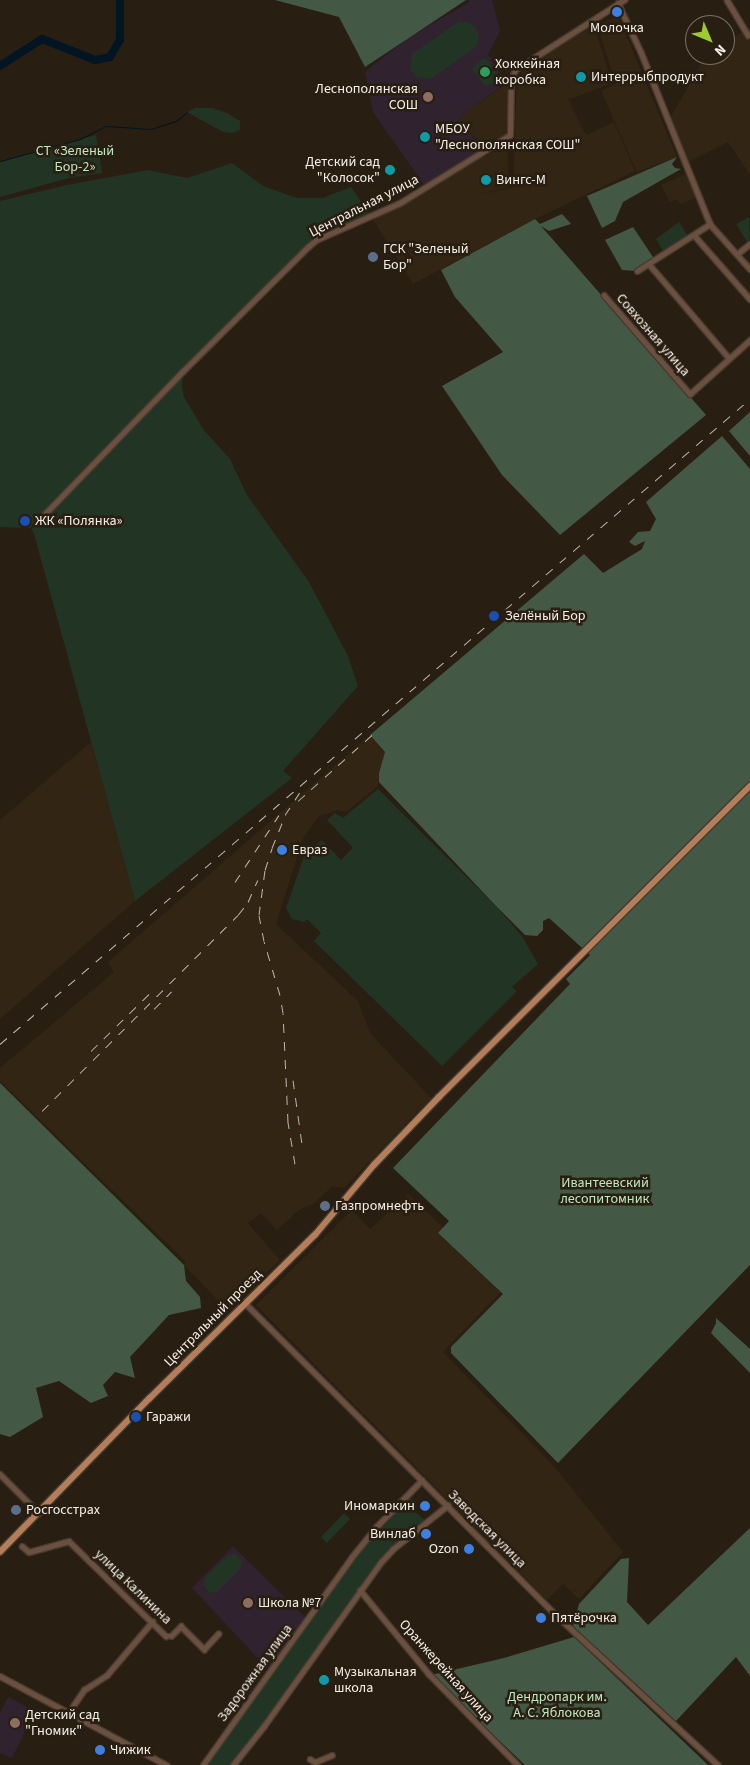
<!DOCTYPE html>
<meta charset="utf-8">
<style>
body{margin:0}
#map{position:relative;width:750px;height:1765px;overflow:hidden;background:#291e12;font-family:"Source Sans 3",sans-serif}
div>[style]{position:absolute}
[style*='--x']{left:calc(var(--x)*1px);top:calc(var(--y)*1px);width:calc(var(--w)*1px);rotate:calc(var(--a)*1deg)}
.built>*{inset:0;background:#332513}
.education>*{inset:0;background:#30222f}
.green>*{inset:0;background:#223423}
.forest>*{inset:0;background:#445945}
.stream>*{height:1px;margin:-0.5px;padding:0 0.5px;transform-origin:0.5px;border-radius:0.5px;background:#011523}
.river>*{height:8px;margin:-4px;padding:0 4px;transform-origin:4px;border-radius:4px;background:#011523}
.roads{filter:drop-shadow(1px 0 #463b30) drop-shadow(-1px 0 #463b30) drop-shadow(0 1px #463b30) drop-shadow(0 -1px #463b30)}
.minor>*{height:4.5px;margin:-2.25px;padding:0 2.25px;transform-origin:2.25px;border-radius:2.25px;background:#6b503f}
.major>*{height:5.5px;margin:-2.75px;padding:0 2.75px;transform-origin:2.75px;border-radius:2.75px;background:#b57e5a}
.rail>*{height:1px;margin-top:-0.5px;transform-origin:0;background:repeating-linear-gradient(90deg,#beb6ad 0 9px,transparent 0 18px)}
.dots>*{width:14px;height:14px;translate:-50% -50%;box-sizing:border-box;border:2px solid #291e12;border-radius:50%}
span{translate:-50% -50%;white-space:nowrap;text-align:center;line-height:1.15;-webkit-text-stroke:5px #291e12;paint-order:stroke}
.poi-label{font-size:14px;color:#f6efe7}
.left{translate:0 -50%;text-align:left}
.right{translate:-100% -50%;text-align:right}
.park-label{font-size:14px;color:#bee8c0}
.street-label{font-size:14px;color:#f6efe7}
.north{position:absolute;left:685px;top:15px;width:50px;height:50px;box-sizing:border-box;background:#291e12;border:1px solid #7b7267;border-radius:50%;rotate:135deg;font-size:14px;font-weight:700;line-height:20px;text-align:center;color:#f6efe7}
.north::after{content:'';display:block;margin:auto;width:18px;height:22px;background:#9dca30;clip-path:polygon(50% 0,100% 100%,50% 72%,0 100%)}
</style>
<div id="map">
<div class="built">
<i style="clip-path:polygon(618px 16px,677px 157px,637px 172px,601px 91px,616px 84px,597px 25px)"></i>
<i style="clip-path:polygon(594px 26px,612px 83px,571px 99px,567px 97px,586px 135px,614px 122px,635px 171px,535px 219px,413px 284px,371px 216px,400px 203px,507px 144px,509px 187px,475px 195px,513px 188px,517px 76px,560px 45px)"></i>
<i style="clip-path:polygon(742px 32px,745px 37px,750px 34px,750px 175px,728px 142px,688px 162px,670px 118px,706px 55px,725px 55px,725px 43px)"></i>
<i style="clip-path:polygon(507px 83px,508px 135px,484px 151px,459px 117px)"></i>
<i style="clip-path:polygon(686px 174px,696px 197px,681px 204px,676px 199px,670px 202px,661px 185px)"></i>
<i style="clip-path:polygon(370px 735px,385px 752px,378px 786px,346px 812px,338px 810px,319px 816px,303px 838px,276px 924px,358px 1001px,370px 1033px,431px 1098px,344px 1188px,333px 1186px,313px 1204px,299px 1210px,277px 1230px,261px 1213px,248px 1223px,280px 1260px,227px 1310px,184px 1265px,186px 1262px,0 1081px,0 1068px,114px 972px,108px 962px)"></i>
<i style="clip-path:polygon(91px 742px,135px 901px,0 1019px,0 820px)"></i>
<i style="clip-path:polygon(408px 1194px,444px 1228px,438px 1234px,501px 1292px,443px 1352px,553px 1465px,623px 1552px,579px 1599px,563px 1584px,547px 1600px,256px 1305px,352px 1210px,370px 1229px)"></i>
</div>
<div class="education">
<i style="clip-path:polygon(469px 0,492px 0,500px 31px,488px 54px,506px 83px,459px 117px,482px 151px,426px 188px,373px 112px,365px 72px,406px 39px,468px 3px)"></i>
<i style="clip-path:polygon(233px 1546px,306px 1618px,268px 1669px,192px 1588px)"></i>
<i style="clip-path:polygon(8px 1697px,35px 1711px,12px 1758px,0 1753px,0 1713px)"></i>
</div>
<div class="green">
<i style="clip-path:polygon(458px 22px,468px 22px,476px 28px,479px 38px,476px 47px,431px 79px,416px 77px,410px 69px,412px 54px)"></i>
<i style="clip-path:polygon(482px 59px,487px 59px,498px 76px,497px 79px,488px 86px,484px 85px,472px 69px)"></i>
<i style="clip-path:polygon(196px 108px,212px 108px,227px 113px,240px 121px,240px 130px,232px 133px,223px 132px,187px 112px)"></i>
<i style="clip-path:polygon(96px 135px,102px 173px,69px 178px,0 197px,0 161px)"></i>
<i style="clip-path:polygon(232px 163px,263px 186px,297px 198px,322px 198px,351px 187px,371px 216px,316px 240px,183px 370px,182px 387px,184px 397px,203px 429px,230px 459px,247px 495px,309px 582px,348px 656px,358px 686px,283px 771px,292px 778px,135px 901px,34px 534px,31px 528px,0 527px,0 201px,67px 185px,148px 170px,187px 178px)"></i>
<i style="clip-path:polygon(749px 217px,750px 244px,749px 245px,736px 224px)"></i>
<i style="clip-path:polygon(679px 222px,689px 238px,665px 254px,656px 239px)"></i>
<i style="clip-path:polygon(378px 789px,496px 906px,522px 936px,538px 964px,512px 987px,517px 991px,442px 1066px,314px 941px,321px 933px,307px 919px,304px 922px,292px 919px,286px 908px,308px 845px,312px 848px,322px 840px,341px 860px,353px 848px,327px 820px,335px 813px,343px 818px)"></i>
<i style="clip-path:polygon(407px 1495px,414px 1501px,409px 1507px,426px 1521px,410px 1532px,381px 1562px,264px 1726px,230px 1765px,204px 1765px,351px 1558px)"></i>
<i style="clip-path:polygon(344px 1513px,350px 1519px,327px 1543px,321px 1537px)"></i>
<i style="clip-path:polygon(236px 1554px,242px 1561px,240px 1569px,217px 1592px,211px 1593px,206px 1590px,203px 1585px,205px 1578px,228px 1555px)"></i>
</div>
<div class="forest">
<i style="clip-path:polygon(275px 0,466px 0,365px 67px,339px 17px)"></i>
<i style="clip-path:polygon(677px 157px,672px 164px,675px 168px,681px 169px,623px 202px,615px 221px,602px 228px,587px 196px)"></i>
<i style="clip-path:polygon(562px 214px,571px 224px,549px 231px,541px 226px,706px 415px,560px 535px,502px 475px,442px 386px,503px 352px,455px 297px,441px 270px,535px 219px,540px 224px)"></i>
<i style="clip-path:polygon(633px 227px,655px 260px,637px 271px,622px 270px,605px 240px)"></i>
<i style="clip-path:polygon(750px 412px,750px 456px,729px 431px)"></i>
<i style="clip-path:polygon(722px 436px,750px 469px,750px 1265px,558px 1463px,451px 1353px,451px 1347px,503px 1294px,438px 1233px,449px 1221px,393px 1168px,570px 984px,566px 979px,590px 955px,549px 918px,543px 921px,543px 930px,537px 936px,525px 935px,496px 906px,379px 782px,379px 773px,385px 752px,370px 735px,584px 554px,603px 573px,642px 549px,645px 541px,635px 546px,629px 542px,638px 532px,650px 531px,656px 519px,646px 502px)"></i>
<i style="clip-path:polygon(0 1083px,184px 1265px,186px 1281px,200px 1297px,201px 1308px,169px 1315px,130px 1357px,135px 1378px,115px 1372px,103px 1385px,108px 1396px,91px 1403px,59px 1381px,36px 1388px,43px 1417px,10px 1437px,0 1434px)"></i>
<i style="clip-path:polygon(716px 1318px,750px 1349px,750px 1373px,711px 1333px,716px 1323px)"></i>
<i style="clip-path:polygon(750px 1528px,750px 1676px,736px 1657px,676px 1721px,573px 1626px,579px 1604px,621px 1559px,629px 1558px,627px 1602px,648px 1625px)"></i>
<i style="clip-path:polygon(574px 1637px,708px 1765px,525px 1765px,431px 1675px,504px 1658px)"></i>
</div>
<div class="stream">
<i style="--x:0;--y:161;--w:83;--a:-15.4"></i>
<i style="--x:80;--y:139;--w:29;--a:-27"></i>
<i style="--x:106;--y:126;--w:45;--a:3.8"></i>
<i style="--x:151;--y:129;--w:26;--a:-18"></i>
<i style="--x:176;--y:121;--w:14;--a:-39"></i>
</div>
<div class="river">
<i style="--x:0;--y:66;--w:50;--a:-32.7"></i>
<i style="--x:42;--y:39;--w:57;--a:21.6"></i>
<i style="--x:95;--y:60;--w:15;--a:-11"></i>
<i style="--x:110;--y:57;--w:20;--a:-60"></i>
<i style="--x:120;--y:40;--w:40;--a:-90"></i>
</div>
<div class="roads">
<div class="minor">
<i style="--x:727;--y:0;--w:41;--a:59"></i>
<i style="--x:618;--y:3;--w:54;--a:64.9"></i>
<i style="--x:641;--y:52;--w:185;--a:68.1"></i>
<i style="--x:710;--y:224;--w:60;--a:48.4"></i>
<i style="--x:694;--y:235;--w:85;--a:48.8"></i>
<i style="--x:737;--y:254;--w:16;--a:-38"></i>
<i style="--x:649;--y:264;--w:123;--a:49.6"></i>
<i style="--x:637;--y:271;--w:87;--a:-32.8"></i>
<i style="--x:604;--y:295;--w:131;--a:49"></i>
<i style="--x:690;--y:394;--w:81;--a:-42"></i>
<i style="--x:41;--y:518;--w:204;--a:-46"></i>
<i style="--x:183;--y:371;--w:176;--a:-44.8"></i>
<i style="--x:308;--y:247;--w:11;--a:-41"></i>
<i style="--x:316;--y:240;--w:92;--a:-23.8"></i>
<i style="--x:400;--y:203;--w:129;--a:-31.7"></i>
<i style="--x:510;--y:135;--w:56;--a:-89"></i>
<i style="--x:511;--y:79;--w:10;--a:-66"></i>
<i style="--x:515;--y:70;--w:130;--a:-32.7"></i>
<i style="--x:245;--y:1303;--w:439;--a:45.1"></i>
<i style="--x:555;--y:1614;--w:222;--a:42.8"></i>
<i style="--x:0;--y:1474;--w:55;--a:45"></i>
<i style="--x:22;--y:1546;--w:9;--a:41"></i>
<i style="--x:29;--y:1552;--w:41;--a:-15.4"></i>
<i style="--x:69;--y:1541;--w:136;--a:44.4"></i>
<i style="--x:166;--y:1636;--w:5;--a:0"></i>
<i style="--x:171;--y:1636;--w:14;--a:-45"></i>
<i style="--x:181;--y:1626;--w:33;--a:45"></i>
<i style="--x:204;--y:1649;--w:21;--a:-47"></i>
<i style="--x:360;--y:1590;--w:109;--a:50.6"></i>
<i style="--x:429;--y:1674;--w:127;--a:45.6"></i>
<i style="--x:0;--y:1676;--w:189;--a:28.1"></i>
<i style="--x:69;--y:1712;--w:27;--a:-56"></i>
<i style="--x:84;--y:1690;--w:27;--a:-33"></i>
<i style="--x:107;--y:1675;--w:70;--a:-49.7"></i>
<i style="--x:310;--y:1759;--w:6;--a:31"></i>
<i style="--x:315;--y:1762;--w:18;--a:-22"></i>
<i style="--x:203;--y:1765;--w:254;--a:-54.4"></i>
<i style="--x:351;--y:1558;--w:41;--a:-50.9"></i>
<i style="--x:377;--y:1526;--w:64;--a:-45.6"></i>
<i style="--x:233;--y:1765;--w:50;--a:-51.5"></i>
<i style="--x:264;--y:1726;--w:201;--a:-54.5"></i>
<i style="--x:381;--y:1562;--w:18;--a:-47"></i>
<i style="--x:393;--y:1549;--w:70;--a:-38.7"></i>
</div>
<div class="major">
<i style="--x:0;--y:1552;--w:214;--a:-45.8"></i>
<i style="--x:149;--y:1399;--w:233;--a:-44.7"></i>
<i style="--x:315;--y:1235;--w:92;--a:-49.9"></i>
<i style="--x:374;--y:1165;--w:94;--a:-46.3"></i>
<i style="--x:439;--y:1097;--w:440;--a:-45"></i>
</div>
</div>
<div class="rail">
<i style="--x:298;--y:801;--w:102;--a:-41.8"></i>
<i style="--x:235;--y:882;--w:80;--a:-56.7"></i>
<i style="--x:154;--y:1009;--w:25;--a:-45"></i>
<i style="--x:0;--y:1044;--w:989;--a:-40.7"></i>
<i style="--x:91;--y:1051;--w:83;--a:-44.5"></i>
<i style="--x:293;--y:1080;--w:72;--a:82"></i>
<i style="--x:42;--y:1111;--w:277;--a:-45"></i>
<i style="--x:238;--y:915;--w:16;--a:-52"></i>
<i style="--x:248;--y:902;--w:24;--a:-66"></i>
<i style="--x:295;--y:1164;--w:43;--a:-99.5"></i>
<i style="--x:288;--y:1122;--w:109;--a:-92.6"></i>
<i style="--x:283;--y:1013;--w:18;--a:-99"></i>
<i style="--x:280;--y:995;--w:56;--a:-106.5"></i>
<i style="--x:264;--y:941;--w:26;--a:-101"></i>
<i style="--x:259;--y:915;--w:45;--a:-82.4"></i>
<i style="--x:265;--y:870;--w:23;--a:-72"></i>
<i style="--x:272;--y:848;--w:35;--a:-68"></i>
<i style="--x:285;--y:815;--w:27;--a:-57"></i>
</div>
<div class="dots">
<i style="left:617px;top:12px;background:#3f7fe0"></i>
<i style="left:485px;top:72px;background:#2e9e5b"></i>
<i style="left:581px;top:77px;background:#0f9aa8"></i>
<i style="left:428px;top:97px;background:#8d6e63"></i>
<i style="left:425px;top:137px;background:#0f9aa8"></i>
<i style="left:390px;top:170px;background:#0f9aa8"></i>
<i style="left:486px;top:180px;background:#0f9aa8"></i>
<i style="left:373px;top:257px;background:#5c6f8a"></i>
<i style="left:25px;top:521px;background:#1a4fb4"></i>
<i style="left:494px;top:616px;background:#1a4fb4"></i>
<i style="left:282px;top:850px;background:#3f7fe0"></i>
<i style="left:325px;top:1206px;background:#5c6f8a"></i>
<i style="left:136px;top:1417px;background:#1a4fb4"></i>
<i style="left:425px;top:1506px;background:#3f7fe0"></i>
<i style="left:16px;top:1510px;background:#5c6f8a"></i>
<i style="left:426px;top:1534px;background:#3f7fe0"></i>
<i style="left:469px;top:1549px;background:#3f7fe0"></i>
<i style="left:248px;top:1603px;background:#8d6e63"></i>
<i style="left:541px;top:1618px;background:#3f7fe0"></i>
<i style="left:324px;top:1680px;background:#0f9aa8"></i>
<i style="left:15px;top:1723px;background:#8d6e63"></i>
<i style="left:100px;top:1750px;background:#3f7fe0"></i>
</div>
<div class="poi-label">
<span style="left:617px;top:28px">Молочка</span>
<span class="left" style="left:495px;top:72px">Хоккейная<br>коробка</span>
<span class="left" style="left:591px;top:77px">Интеррыбпродукт</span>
<span class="right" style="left:418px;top:97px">Леснополянская<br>СОШ</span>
<span class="left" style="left:435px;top:137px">МБОУ<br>"Леснополянская СОШ"</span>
<span class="right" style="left:380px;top:170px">Детский сад<br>"Колосок"</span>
<span class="left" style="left:496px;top:180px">Вингс-М</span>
<span class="left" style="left:383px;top:257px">ГСК "Зеленый<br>Бор"</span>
<span class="left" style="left:35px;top:521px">ЖК «Полянка»</span>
<span class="left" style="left:505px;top:616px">Зелёный Бор</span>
<span class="left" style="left:292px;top:850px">Евраз</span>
<span class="left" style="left:335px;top:1206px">Газпромнефть</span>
<span class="left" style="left:146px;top:1417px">Гаражи</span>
<span class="right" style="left:415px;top:1506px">Иномаркин</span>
<span class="left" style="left:26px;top:1510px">Росгосстрах</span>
<span class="right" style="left:416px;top:1534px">Винлаб</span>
<span class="right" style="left:459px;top:1549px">Ozon</span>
<span class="left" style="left:258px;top:1603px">Школа №7</span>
<span class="left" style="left:551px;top:1618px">Пятёрочка</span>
<span class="left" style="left:334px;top:1680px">Музыкальная<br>школа</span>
<span class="left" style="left:25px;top:1723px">Детский сад<br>"Гномик"</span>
<span class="left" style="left:110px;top:1750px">Чижик</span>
</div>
<div class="park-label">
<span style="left:75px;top:159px">СТ «Зеленый<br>Бор-2»</span>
<span style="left:605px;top:1191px">Ивантеевский<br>лесопитомник</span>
<span style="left:557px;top:1705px">Дендропарк им.<br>А. С. Яблокова</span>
</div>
<div class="street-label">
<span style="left:364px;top:206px;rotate:-27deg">Центральная улица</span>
<span style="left:653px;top:335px;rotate:49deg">Совхозная улица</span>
<span style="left:213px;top:1318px;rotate:-45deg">Центральный проезд</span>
<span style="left:487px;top:1529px;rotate:45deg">Заводская улица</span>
<span style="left:133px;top:1587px;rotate:44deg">улица Калинина</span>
<span style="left:446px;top:1671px;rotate:48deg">Оранжерейная улица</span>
<span style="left:255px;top:1673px;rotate:-54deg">Задорожная улица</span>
</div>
<div class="north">N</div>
</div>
